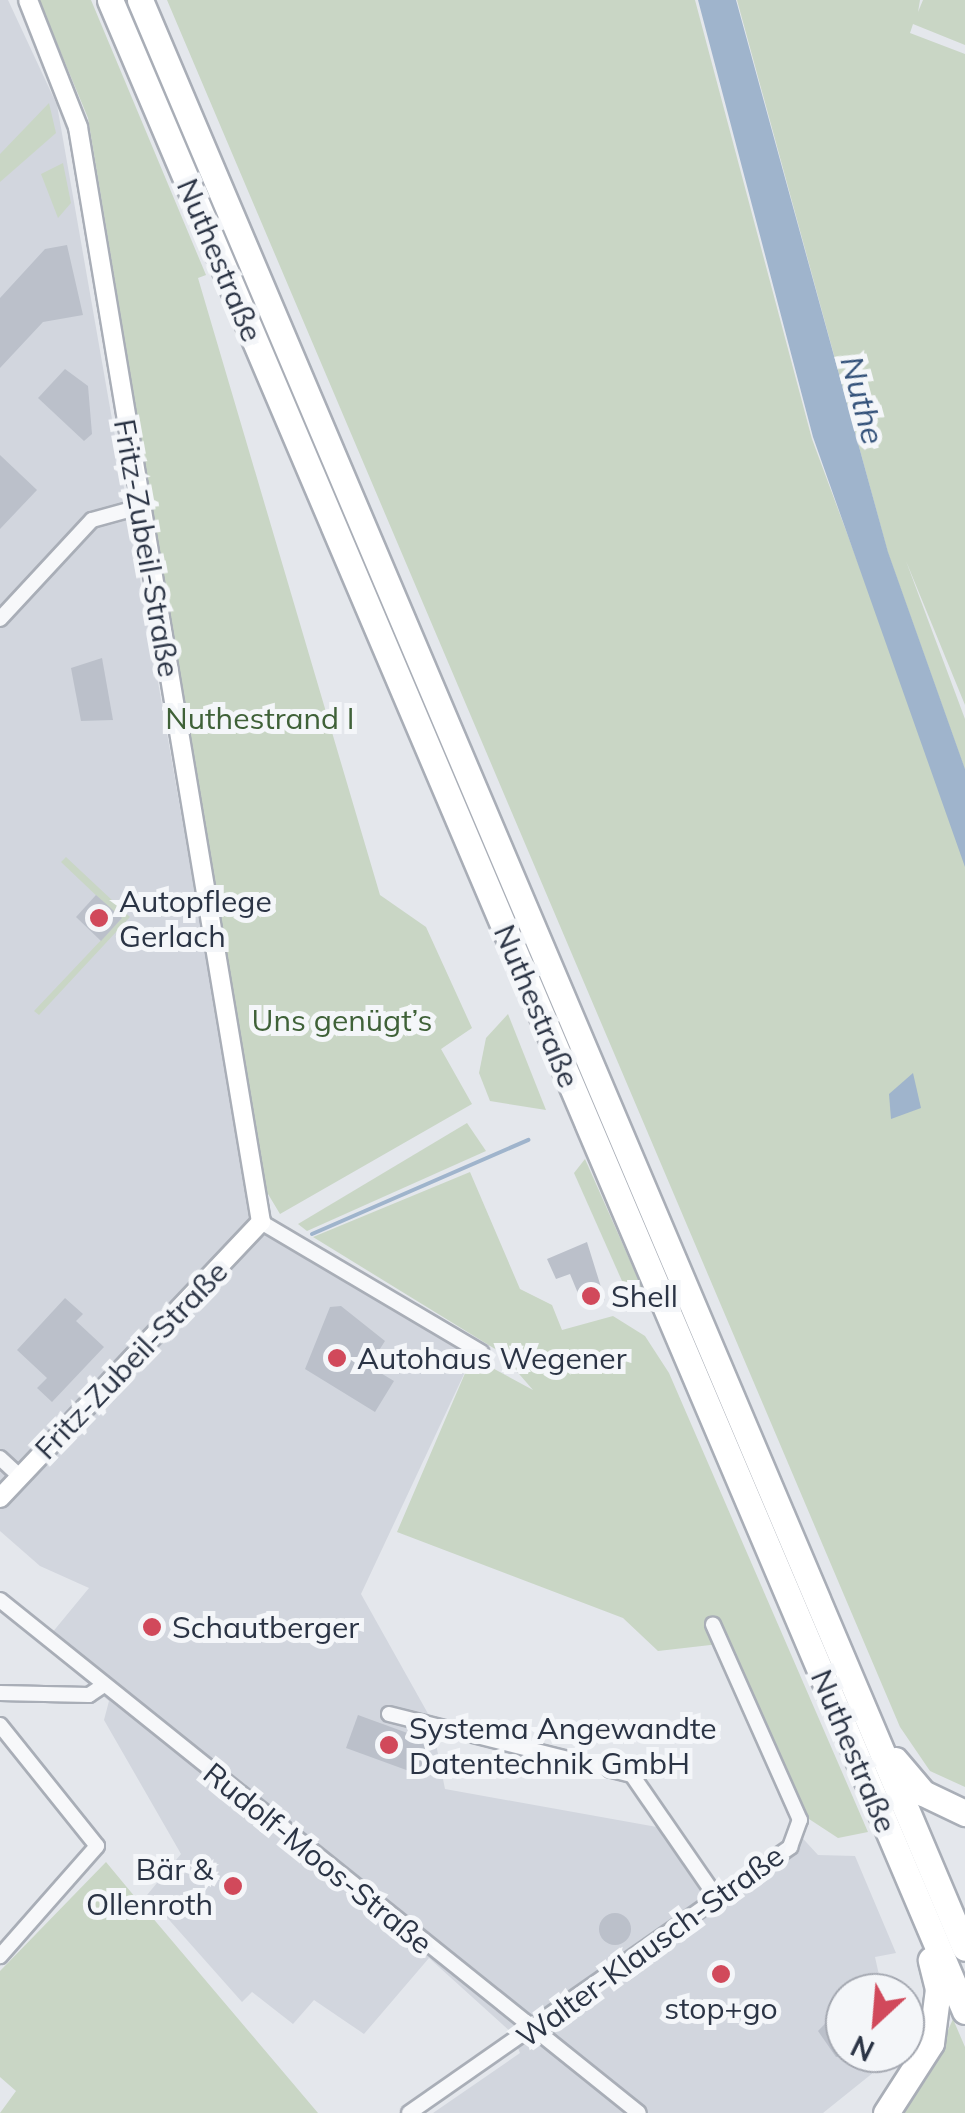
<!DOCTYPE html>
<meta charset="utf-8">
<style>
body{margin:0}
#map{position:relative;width:965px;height:2113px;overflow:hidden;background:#e4e7ec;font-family:Mulish,sans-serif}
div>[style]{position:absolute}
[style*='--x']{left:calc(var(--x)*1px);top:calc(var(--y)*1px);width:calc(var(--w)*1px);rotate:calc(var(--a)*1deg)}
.built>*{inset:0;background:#d2d6de}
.green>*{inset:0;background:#c9d6c5}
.water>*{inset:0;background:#9fb4cc}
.stream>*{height:4px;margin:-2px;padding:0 2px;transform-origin:2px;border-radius:2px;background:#9fb4cc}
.building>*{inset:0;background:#bbc0ca}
.round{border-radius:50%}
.roads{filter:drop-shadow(2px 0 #a9aeb7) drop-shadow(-2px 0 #a9aeb7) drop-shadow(0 2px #a9aeb7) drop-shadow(0 -2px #a9aeb7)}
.street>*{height:14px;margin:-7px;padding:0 7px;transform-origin:7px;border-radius:7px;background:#f7f8fa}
.secondary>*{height:18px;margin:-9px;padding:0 9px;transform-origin:9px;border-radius:9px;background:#fff}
.highway>*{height:25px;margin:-12.5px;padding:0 12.5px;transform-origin:12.5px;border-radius:12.5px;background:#fff}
.dots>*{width:28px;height:28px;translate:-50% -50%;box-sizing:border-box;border:5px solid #f4f6f9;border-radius:50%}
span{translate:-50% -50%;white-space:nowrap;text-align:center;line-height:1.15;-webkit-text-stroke:10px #f4f6f9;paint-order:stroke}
.street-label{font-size:30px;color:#2b3445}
.park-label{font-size:30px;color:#3f6138}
.poi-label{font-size:30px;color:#2b3445}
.left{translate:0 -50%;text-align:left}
.right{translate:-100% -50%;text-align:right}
.water-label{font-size:32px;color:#34527a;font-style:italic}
.north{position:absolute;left:825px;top:1973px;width:100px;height:100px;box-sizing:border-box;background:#f4f6f9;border:2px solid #a4a8b1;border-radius:50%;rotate:206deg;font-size:28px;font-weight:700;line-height:40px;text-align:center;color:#2b3445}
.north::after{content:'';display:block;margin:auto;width:35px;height:45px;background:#d1495b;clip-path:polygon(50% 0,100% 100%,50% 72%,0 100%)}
</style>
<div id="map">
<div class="built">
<i style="clip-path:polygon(0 0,8px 0,57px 105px,251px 1213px,273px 1236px,472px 1357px,361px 1594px,431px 1719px,445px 1789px,668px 1829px,719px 1901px,785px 1854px,796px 1831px,818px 1855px,855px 1856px,896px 1953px,875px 1957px,883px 1993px,845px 1993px,845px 2053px,884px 2053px,879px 2068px,823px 2113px,433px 2113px,520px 2053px,512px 2033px,429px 1958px,364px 2034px,314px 2000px,293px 2024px,252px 1992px,242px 2002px,147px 1895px,181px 1854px,104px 1720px,109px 1701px,42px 1645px,89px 1588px,40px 1566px,0 1531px)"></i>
</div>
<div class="green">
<i style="clip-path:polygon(39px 0,91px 0,206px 275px,198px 278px,380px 895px,426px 927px,472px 1028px,441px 1049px,472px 1104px,280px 1214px,265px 1189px,88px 118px)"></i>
<i style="clip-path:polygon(167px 0,695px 0,812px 439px,965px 851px,965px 1787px,930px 1771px,900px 1727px)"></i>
<i style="clip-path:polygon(737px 0,920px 0,918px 12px,923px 0,965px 0,965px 45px,913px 24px,910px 33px,965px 54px,965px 705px,906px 561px,965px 719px,965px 770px,888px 553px)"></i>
<i style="clip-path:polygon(49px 103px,56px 133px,0 182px,0 154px)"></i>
<i style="clip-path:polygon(63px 163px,71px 203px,58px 218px,41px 174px)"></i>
<i style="clip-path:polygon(66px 857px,130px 917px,39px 1015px,34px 1011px,121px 919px,61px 862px)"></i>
<i style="clip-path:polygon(508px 1014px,546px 1110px,490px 1101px,479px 1073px,486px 1038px)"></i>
<i style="clip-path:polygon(467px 1123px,486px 1151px,307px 1231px,298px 1224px)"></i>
<i style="clip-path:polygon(585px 1159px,651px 1308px,630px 1299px,574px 1173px)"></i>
<i style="clip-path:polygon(470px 1172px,520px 1289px,552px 1305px,562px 1330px,613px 1316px,645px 1336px,669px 1373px,868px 1832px,838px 1838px,809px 1819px,728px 1643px,658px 1651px,623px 1618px,397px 1532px,472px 1357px,533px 1390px,500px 1352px,313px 1237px)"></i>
<i style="clip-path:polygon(106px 1862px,140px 1903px,318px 2113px,0 2113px,16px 2091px,0 2077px,0 1971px)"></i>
<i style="clip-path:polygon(953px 2019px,965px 2047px,965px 2113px,896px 2113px,926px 2080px)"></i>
</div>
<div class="water">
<i style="clip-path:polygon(698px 0,736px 0,888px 552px,965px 769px,965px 867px,813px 437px)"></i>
<i style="clip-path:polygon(913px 1073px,921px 1108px,891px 1119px,889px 1094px)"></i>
</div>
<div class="stream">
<i style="--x:312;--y:1234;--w:236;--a:-23.5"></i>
</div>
<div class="building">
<i style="clip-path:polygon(67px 245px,83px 315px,43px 322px,0 368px,0 298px,45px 249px)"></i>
<i style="clip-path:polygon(65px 369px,88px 386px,92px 434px,84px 441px,38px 398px)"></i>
<i style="clip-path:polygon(0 455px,37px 490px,0 529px)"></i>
<i style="clip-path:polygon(102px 658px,113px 720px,81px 721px,71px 668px)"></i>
<i style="clip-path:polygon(96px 895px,122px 918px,101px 941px,76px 917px)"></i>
<i style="clip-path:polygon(587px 1242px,605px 1300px,584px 1308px,570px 1274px,556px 1279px,547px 1259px)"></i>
<i style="clip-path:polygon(65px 1298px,83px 1314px,76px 1321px,104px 1347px,52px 1402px,37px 1388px,47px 1378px,17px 1350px)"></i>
<i style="clip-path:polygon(341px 1306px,385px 1341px,369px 1366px,394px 1381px,375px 1412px,305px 1369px,330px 1307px)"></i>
<i style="clip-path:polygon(358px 1715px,432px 1742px,420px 1775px,346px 1748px)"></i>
<i class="round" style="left:599px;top:1913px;width:32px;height:32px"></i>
<i style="clip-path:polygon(845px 2003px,845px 2056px,836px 2057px,818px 2031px)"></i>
</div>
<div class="roads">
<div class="street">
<i style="--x:0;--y:619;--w:135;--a:-47.1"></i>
<i style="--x:92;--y:520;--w:49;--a:-15.5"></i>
<i style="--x:261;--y:1222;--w:256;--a:30.6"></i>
<i style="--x:0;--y:1458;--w:26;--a:43"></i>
<i style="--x:0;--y:1600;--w:819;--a:38.76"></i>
<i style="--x:0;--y:1693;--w:89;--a:1.3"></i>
<i style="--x:89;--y:1695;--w:18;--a:-34"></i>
<i style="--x:389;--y:1714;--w:251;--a:14.1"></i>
<i style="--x:632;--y:1775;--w:153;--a:55.4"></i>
<i style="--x:0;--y:1725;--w:155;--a:51.3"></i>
<i style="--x:97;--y:1846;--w:147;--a:131.4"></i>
<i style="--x:409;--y:2113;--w:465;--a:-34.9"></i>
<i style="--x:790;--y:1847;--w:29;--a:-70"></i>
<i style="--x:800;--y:1820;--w:214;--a:-114"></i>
</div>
<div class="secondary">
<i style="--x:0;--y:1498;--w:380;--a:-46.6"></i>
<i style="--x:261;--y:1222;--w:1110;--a:-99.49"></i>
<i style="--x:78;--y:127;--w:136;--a:-111.5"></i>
</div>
<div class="highway">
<i style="--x:110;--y:0;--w:2185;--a:66.97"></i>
<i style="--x:140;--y:0;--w:2115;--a:67.05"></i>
<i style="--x:895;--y:1760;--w:43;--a:49.7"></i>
<i style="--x:923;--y:1793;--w:47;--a:25.5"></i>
<i style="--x:886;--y:2113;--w:83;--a:-57.3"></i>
<i style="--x:931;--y:2043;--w:54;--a:-82.6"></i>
<i style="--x:938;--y:1989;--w:30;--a:-104"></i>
</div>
</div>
<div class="dots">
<i style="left:99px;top:918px;background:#d1495b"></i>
<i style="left:591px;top:1296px;background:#d1495b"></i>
<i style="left:337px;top:1358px;background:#d1495b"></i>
<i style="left:152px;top:1627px;background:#d1495b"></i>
<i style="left:389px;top:1745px;background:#d1495b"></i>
<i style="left:233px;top:1886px;background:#d1495b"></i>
<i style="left:721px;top:1974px;background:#d1495b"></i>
</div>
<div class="street-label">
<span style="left:220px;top:260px;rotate:67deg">Nuthestraße</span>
<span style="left:147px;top:548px;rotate:80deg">Fritz-Zubeil-Straße</span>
<span style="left:537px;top:1006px;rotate:67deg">Nuthestraße</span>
<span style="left:131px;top:1360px;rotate:-46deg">Fritz-Zubeil-Straße</span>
<span style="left:854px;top:1751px;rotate:67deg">Nuthestraße</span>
<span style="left:318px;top:1858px;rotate:39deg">Rudolf-Moos-Straße</span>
<span style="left:650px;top:1946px;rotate:-36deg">Walter-Klausch-Straße</span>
</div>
<div class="park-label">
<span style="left:260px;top:718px">Nuthestrand I</span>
<span style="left:342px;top:1020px">Uns genügt’s</span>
</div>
<div class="poi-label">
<span class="left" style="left:119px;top:918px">Autopflege<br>Gerlach</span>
<span class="left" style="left:611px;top:1296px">Shell</span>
<span class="left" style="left:357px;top:1358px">Autohaus Wegener</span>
<span class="left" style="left:172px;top:1627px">Schautberger</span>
<span class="left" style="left:409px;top:1745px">Systema Angewandte<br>Datentechnik GmbH</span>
<span class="right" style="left:213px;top:1886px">Bär &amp;<br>Ollenroth</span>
<span style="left:721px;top:2008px">stop+go</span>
</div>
<div class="water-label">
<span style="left:863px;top:400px;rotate:75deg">Nuthe</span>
</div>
<div class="north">N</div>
</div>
